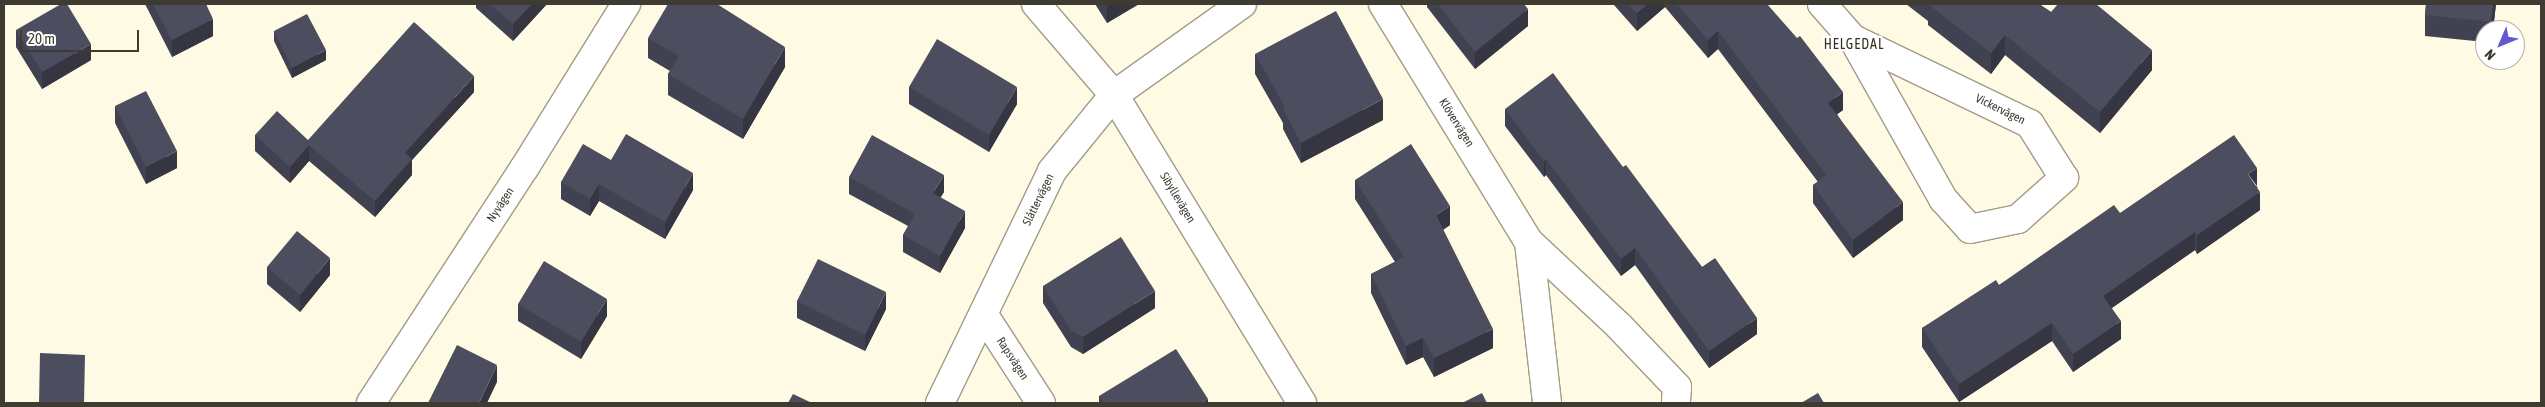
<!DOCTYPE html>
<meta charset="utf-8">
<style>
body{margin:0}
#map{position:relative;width:2545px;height:407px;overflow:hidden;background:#fefae3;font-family:"Asap Condensed",sans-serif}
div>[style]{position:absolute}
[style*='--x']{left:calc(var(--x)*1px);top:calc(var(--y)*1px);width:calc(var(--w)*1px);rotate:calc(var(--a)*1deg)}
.roads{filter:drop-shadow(1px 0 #a19c88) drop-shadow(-1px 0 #a19c88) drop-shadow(0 1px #a19c88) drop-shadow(0 -1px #a19c88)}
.street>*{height:28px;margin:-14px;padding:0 14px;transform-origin:14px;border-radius:14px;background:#fff}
.wall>*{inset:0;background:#414251}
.shaded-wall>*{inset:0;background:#353642}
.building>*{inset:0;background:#4c4d5e}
span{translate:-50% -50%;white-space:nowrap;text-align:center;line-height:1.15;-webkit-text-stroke:5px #fff;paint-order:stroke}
.street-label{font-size:12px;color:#3d3b32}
.neighbourhood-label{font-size:14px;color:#34301f;letter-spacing:1px}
.frame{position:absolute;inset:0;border:5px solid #3d3b32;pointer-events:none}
.north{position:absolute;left:2475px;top:20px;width:50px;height:50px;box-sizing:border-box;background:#fff;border:1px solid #b1b1ad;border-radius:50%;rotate:225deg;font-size:14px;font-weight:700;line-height:20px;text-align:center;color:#3d3b32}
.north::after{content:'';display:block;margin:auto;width:18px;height:22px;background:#6357d0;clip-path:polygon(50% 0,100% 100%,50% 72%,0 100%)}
.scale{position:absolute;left:20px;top:30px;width:119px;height:22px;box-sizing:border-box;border:2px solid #3d3b32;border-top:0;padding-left:6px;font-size:15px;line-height:18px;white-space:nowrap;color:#3d3b32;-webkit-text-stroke:4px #fff;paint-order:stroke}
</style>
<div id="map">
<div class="roads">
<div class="street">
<i style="--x:1036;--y:4;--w:120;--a:49.4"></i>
<i style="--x:1114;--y:95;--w:361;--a:58.6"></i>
<i style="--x:1383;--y:4;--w:279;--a:58.5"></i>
<i style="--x:1529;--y:242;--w:123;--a:43"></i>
<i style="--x:1619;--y:326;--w:84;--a:46.4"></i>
<i style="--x:1677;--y:387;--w:16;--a:94"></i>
<i style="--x:1822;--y:4;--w:47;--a:48.5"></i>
<i style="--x:1853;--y:39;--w:184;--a:60.6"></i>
<i style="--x:1943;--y:199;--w:40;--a:48"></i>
<i style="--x:1970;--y:229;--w:49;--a:-11.8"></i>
<i style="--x:2018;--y:219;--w:62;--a:-41.7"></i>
<i style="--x:2064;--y:178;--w:64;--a:-122.2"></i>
<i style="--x:2030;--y:124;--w:196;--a:-154.3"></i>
<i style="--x:1529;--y:242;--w:162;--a:83.6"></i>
<i style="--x:984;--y:315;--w:105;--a:57.1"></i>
<i style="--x:371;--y:403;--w:282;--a:-56.9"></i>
<i style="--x:525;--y:167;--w:192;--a:-58.2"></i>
<i style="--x:940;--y:403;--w:258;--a:-64.2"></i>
<i style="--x:1052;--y:171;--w:98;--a:-50.8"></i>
<i style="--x:1114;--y:95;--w:157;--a:-35.4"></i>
</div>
</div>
<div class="wall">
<i style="clip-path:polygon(145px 4px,206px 4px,213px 36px,172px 57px)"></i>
<i style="clip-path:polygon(476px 4px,547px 4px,513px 41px,476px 8px)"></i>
<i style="clip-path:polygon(1095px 4px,1139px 4px,1107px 23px)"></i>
<i style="clip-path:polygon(1427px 4px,1524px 4px,1528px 26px,1475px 69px,1427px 7px)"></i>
<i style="clip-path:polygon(1614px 4px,1767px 4px,1843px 110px,1837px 114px,1903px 220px,1853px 258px,1813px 203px,1813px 185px,1818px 182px,1718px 49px,1708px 58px,1665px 7px,1637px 31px,1614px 5px)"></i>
<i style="clip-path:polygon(1906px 4px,2039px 4px,2051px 12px,2152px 70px,2100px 133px,2005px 55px,1991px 74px,1928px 25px,1928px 21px)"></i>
<i style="clip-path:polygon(2426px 4px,2496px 4px,2493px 30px,2485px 30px,2485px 42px,2425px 36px,2425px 15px)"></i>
<i style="clip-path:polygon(16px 30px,91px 60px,42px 89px,16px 47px)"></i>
<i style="clip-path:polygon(274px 31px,326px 60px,292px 78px,274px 41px)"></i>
<i style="clip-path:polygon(648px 38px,785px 67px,743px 139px,668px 95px,668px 74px,670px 71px,648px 58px)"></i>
<i style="clip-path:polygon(1255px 54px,1383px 120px,1301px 163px,1283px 129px,1283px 123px,1255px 74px)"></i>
<i style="clip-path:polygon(909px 87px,1017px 104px,989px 152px,909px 104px)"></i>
<i style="clip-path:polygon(474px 92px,412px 160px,412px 175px,375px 217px,309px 161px,290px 183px,255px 151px,255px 135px,308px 140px)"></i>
<i style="clip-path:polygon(115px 106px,177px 168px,146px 184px,115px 123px)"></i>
<i style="clip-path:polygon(1505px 109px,1623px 167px,1702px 267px,1757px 334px,1709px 368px,1635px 265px,1621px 276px,1546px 175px,1544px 177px,1505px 126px)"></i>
<i style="clip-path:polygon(611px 160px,693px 190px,665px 239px,599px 201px,590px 216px,561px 199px,561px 182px)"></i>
<i style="clip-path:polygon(849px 177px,944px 192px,940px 197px,965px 228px,940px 273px,903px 252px,903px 235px,908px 226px,849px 194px)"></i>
<i style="clip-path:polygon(1355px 180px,1450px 225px,1443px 230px,1493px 348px,1434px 377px,1423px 357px,1406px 365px,1371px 293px,1371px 274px,1395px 262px,1355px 199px)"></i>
<i style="clip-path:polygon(2257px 186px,2260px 210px,2197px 254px,2195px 250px,2112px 308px,2121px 339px,2073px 372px,2052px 341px,1959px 402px,1922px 347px,1922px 328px,1999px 285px,2120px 213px)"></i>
<i style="clip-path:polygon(267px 267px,330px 275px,300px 312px,267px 284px)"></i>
<i style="clip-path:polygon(1043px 286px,1155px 308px,1083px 354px,1071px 347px,1043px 303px)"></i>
<i style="clip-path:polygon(797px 301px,886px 309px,865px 351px,797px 318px)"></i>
<i style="clip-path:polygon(518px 304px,607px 316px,581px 359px,518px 321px)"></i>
<i style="clip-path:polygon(1099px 396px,1208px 403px,1099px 403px)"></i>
</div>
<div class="shaded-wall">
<i style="clip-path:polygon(532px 4px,547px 4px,513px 41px,513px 24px)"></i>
<i style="clip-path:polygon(1111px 4px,1139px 4px,1107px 23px,1107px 6px)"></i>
<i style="clip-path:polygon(1648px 4px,1665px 4px,1665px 7px,1637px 31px,1637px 13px)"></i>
<i style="clip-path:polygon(2493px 4px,2496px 4px,2493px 30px,2491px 30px,2491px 22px)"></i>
<i style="clip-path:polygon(1528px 9px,1528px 26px,1475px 69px,1475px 52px)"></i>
<i style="clip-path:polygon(213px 19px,213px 36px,172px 57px,172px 40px)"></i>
<i style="clip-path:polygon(1718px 31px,1718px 49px,1708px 58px,1708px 40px)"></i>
<i style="clip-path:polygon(2005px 35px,2005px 55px,1991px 74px,1991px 53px)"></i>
<i style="clip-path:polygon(91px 44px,91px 60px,42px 89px,42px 72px)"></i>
<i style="clip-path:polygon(785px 47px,785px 67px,743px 139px,743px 119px)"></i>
<i style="clip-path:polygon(326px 50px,326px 60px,292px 78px,292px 68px)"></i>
<i style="clip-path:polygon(2152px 50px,2152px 70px,2100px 133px,2100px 112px)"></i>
<i style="clip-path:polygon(474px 76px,474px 92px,412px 160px,412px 175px,375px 217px,375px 201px,405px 153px)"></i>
<i style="clip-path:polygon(1017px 87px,1017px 104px,989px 152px,989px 135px)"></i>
<i style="clip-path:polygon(1843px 92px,1843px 110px,1828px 121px,1828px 103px)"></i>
<i style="clip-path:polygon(1383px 99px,1383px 120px,1301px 163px,1301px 143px)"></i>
<i style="clip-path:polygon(309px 145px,309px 161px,290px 183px,290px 167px)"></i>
<i style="clip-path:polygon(177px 151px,177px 168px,146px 184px,146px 167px)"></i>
<i style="clip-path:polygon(1546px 159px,1546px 175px,1544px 177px,1544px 161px)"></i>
<i style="clip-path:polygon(2257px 168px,2257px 186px,2248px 174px)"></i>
<i style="clip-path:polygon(693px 173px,693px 190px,665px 239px,665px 222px)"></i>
<i style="clip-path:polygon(944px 175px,944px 192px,933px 210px,933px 193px)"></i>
<i style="clip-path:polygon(599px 184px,599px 201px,590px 216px,590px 199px)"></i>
<i style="clip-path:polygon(2260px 192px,2260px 210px,2197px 254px,2197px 235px)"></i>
<i style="clip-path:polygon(1903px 202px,1903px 220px,1853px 258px,1853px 240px)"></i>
<i style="clip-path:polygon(1450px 206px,1450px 225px,1436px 234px,1436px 215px)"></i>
<i style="clip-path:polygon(965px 211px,965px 228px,940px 273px,940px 256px)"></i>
<i style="clip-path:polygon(2195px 232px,2195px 250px,2103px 314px,2103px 296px)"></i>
<i style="clip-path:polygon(1635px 248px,1635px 265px,1621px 276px,1621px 259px)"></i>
<i style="clip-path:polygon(330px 258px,330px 275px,300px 312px,300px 295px)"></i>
<i style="clip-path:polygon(1155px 291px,1155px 308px,1083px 354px,1083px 337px)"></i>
<i style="clip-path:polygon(886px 292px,886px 309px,865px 351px,865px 335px)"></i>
<i style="clip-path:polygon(607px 299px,607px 316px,581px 359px,581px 342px)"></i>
<i style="clip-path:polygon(1757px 318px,1757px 334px,1709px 368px,1709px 351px)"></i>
<i style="clip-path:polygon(2121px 321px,2121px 339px,2073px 372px,2073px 354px)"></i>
<i style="clip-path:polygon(2052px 323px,2052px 341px,1959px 402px,1959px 384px)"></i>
<i style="clip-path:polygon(1493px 329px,1493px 348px,1434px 377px,1434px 358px)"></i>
<i style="clip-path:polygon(1423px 338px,1423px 357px,1406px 365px,1406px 346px)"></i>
<i style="clip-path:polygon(497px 365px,497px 382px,487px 403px,479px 403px)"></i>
<i style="clip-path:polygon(1208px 399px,1208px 403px,1201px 403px)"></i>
</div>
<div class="building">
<i style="clip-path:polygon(61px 4px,67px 4px,91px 44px,42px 72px,16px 30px)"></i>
<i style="clip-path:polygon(153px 4px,206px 4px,213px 19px,172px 40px)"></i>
<i style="clip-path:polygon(490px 4px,532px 4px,513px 24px)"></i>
<i style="clip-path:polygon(668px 4px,717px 4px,785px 47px,743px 119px,668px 74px,679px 56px,648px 38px)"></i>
<i style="clip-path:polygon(1438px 4px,1524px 4px,1528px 9px,1475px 52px)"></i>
<i style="clip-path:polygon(1628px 4px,1648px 4px,1637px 13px)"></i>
<i style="clip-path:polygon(1677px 4px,1767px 4px,1797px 38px,1800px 36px,1843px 92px,1828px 103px,1903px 202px,1853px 240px,1813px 185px,1826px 175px,1718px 31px,1708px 40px)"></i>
<i style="clip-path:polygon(1928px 4px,2039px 4px,2051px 12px,2058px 4px,2096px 4px,2152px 50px,2100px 112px,2005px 35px,1991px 53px)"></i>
<i style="clip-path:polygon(2426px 4px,2493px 4px,2491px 22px,2425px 15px)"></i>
<i style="clip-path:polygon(1336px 11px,1383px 99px,1301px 143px,1283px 109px,1285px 107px,1255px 54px)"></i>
<i style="clip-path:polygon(307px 14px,326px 50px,292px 68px,274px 31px)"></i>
<i style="clip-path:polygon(414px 22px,474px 76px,405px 153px,412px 159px,375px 201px,309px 145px,290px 167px,255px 135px,277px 111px,308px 140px)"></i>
<i style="clip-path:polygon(937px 39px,1017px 87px,989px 135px,909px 87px)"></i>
<i style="clip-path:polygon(1553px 73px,1623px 167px,1626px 165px,1702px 267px,1715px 258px,1757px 318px,1709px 351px,1635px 248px,1621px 259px,1546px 159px,1544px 161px,1505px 109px)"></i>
<i style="clip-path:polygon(146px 91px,177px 151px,146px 167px,115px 106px)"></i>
<i style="clip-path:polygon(626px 134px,693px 173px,665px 222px,599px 184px,590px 199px,561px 182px,583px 144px,611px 160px)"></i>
<i style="clip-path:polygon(872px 135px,944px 175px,933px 193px,965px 211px,940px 256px,903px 235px,915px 214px,849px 177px)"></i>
<i style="clip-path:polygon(2234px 135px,2257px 168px,2248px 174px,2260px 192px,2197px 235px,2195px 232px,2103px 296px,2121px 321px,2073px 354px,2052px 323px,1959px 384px,1922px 328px,1996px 280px,1999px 285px,2114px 205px,2120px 213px)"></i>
<i style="clip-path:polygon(1411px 144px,1450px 206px,1436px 215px,1493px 329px,1434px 358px,1423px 338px,1406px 346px,1371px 274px,1404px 257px,1355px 180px)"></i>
<i style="clip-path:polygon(297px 231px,330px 258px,300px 295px,267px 267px)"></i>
<i style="clip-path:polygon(1121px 237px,1155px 291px,1083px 337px,1071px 330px,1043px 286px)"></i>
<i style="clip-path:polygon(818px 259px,886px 292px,865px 335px,797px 301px)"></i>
<i style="clip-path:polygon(544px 261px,607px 299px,581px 342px,518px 304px)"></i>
<i style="clip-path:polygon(457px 345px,497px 365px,479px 403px,428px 403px)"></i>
<i style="clip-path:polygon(1176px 349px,1208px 399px,1201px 403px,1104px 403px,1099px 396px)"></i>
<i style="clip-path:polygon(40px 353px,85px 355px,84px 403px,39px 403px)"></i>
<i style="clip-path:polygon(1482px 393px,1487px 403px,1462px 403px)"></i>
<i style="clip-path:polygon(1818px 393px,1824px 403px,1801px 403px)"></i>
<i style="clip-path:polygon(793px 394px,812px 403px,788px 403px)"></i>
</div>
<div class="street-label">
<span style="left:2000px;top:110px;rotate:26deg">Vickervägen</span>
<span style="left:1456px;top:123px;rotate:58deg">Klövervägen</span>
<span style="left:1177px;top:198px;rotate:59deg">Sibyllevägen</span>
<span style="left:1039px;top:200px;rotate:-64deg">Slåttervägen</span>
<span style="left:501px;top:205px;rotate:-57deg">Nyvägen</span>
<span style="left:1012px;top:359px;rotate:57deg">Rapsvägen</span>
</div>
<div class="neighbourhood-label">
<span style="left:1854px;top:44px">HELGEDAL</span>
</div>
<div class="frame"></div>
<div class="north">N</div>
<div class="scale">20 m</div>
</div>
